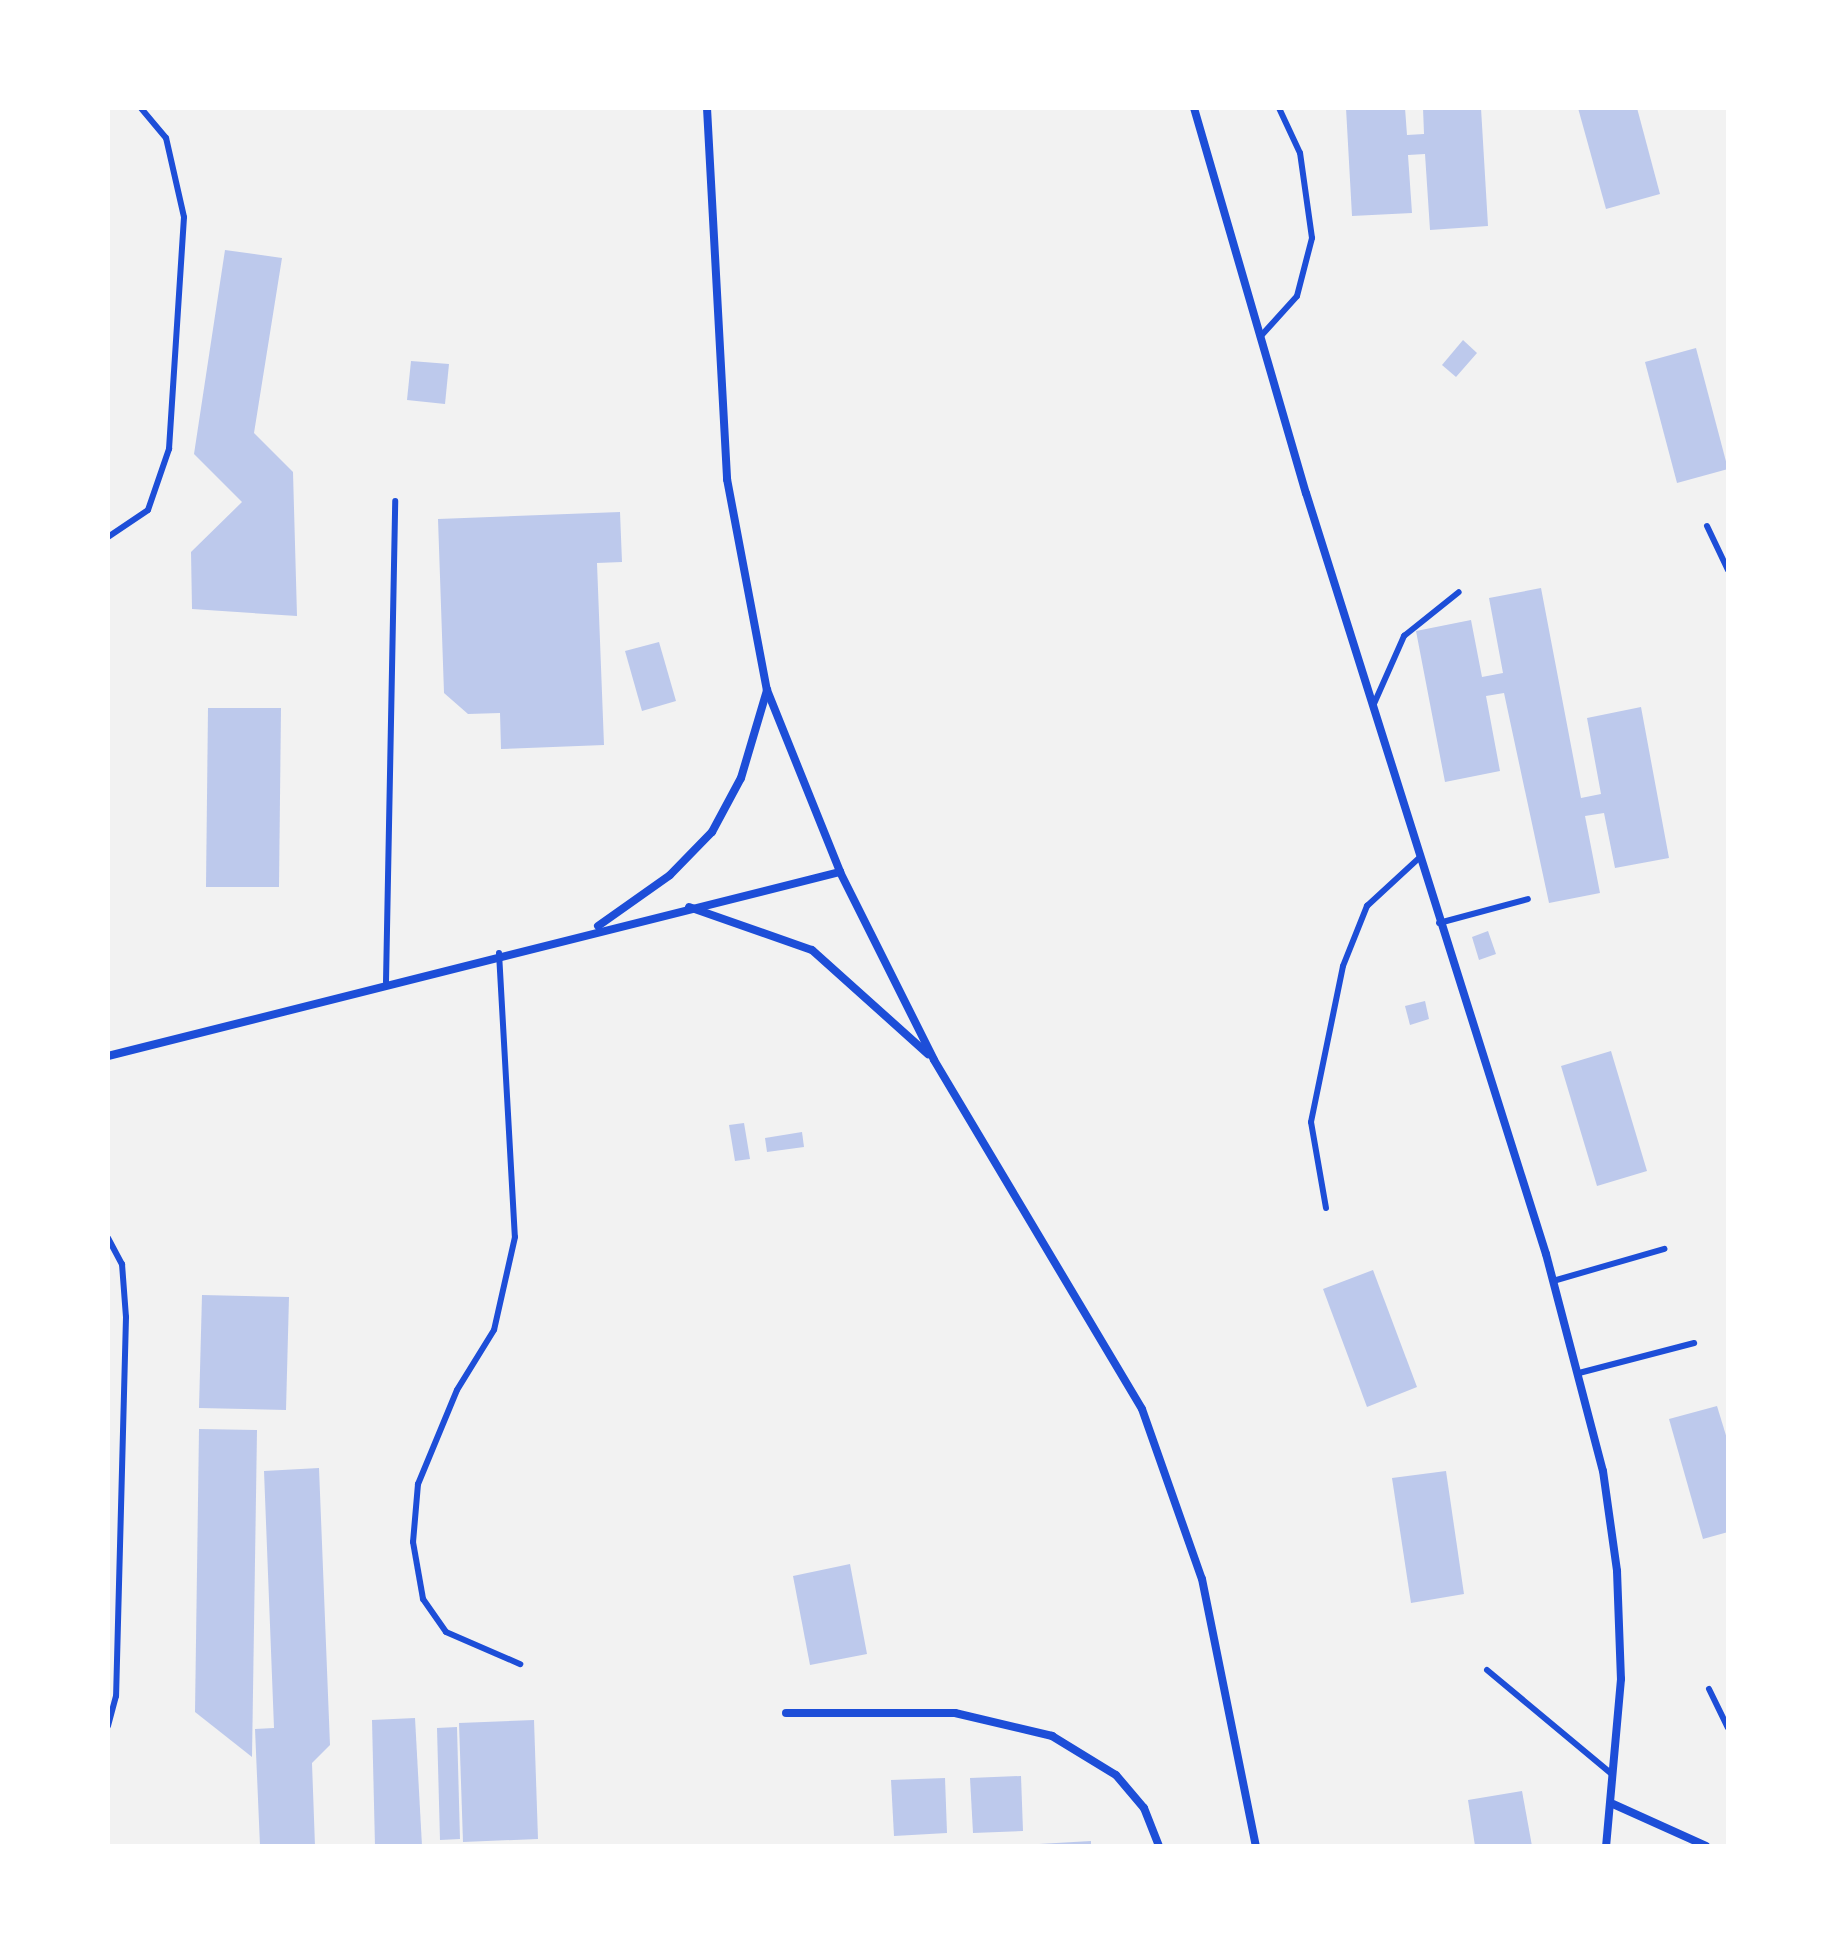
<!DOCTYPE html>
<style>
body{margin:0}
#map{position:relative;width:1836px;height:1954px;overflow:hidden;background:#f2f2f2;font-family:Cabin,sans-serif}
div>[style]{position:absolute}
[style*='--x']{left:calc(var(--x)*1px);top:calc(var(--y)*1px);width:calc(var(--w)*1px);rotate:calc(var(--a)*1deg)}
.building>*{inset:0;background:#bdc9ec}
.service>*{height:6px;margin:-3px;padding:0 3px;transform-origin:3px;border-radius:3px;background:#1d4ed8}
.minor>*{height:8px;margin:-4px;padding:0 4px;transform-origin:4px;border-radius:4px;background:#1d4ed8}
span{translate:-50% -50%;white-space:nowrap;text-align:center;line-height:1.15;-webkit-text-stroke:8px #fff;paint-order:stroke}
.frame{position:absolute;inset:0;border:110px solid #fff;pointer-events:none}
</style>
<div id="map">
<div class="building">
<i style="clip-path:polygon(1346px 108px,1405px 108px,1407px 135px,1424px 134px,1423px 108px,1481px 108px,1488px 226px,1430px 230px,1425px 154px,1408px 155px,1412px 213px,1352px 216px)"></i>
<i style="clip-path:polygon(1578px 108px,1637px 108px,1660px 194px,1606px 209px)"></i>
<i style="clip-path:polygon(225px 250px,282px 258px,254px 433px,293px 472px,297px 616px,192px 609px,191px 552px,242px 502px,194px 454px)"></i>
<i style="clip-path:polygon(1463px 340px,1477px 353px,1456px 377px,1442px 365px)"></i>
<i style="clip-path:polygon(1696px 348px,1728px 469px,1677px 483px,1645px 362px)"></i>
<i style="clip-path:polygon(411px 361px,449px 364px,445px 404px,407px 400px)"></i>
<i style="clip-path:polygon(620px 512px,622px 562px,597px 563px,604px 745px,501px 749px,500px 713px,468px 714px,444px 693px,438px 519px)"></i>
<i style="clip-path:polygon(1541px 588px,1581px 798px,1601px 794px,1587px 718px,1641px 707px,1669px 858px,1615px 868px,1604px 813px,1585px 816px,1600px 893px,1549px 903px,1504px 693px,1486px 696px,1500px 771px,1445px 782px,1416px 631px,1471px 620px,1482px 677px,1503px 673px,1489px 598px)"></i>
<i style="clip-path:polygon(659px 642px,676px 701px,642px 711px,625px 651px)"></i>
<i style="clip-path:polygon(208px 708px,281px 708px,279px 887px,206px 887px)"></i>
<i style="clip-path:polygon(1488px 931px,1496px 954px,1479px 960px,1472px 937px)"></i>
<i style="clip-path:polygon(1425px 1001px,1429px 1019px,1410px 1025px,1405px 1006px)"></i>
<i style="clip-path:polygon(1611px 1051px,1647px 1171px,1597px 1186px,1561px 1066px)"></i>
<i style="clip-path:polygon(744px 1123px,750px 1159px,735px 1161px,729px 1125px)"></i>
<i style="clip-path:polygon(802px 1132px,804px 1147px,767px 1152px,765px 1138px)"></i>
<i style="clip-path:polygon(1373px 1270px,1417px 1387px,1367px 1407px,1323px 1289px)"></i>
<i style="clip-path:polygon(202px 1295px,289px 1297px,286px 1410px,199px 1408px)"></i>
<i style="clip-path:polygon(1717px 1406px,1728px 1442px,1728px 1532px,1703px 1539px,1669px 1419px)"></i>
<i style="clip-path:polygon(199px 1429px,257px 1430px,252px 1757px,195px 1712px)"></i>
<i style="clip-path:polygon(319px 1468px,330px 1745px,312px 1763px,315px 1846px,260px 1846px,255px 1729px,274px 1728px,264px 1471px)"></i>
<i style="clip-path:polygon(1446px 1471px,1464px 1594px,1411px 1603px,1392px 1478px)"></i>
<i style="clip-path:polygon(850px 1564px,867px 1654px,810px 1665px,793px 1576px)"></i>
<i style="clip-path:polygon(415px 1718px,422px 1846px,375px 1846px,372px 1720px)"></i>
<i style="clip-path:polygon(534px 1720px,538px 1839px,463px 1842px,459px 1723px)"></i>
<i style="clip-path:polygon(457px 1727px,460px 1839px,440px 1840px,437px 1728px)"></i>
<i style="clip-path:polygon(1021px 1776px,1023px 1831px,973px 1833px,970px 1778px)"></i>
<i style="clip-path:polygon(945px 1778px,947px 1833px,894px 1836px,891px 1780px)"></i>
<i style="clip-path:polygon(1522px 1791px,1532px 1846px,1475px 1846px,1468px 1800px)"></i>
<i style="clip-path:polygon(1091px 1841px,1091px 1846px,1039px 1846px,1039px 1844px)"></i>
</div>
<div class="service">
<i style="--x:1260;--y:337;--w:55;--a:-47.9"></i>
<i style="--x:1297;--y:296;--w:60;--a:-75.5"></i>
<i style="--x:1312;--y:238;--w:86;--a:-98"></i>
<i style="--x:1300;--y:153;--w:50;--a:-115"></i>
<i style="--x:1707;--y:526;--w:49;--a:64.5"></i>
<i style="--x:108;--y:537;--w:48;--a:-34"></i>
<i style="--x:148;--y:510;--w:65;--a:-71"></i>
<i style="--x:169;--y:449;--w:232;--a:-86.3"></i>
<i style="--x:184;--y:217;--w:81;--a:-102.8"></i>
<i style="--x:166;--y:138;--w:39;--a:-130"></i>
<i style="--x:1373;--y:706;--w:77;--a:-66.1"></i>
<i style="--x:1404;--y:636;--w:70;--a:-38.7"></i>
<i style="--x:1439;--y:923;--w:92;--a:-15.1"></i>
<i style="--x:499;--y:953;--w:284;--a:86.8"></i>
<i style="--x:515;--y:1237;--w:95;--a:102.7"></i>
<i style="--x:494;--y:1330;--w:70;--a:121.7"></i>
<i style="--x:457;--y:1390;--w:102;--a:112.5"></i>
<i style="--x:418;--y:1484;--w:58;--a:94.9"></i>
<i style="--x:413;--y:1542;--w:58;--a:80"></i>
<i style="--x:423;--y:1599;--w:40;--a:55.1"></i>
<i style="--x:446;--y:1632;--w:81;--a:23.4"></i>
<i style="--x:386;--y:982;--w:481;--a:-88.9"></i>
<i style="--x:1326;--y:1208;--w:87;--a:-99.9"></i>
<i style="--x:1311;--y:1122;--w:159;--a:-78.4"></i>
<i style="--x:1343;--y:966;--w:65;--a:-68.2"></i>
<i style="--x:1367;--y:906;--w:71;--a:-42.7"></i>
<i style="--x:108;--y:1238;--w:30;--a:62"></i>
<i style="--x:122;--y:1264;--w:53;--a:85.7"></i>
<i style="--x:126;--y:1317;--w:379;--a:91.5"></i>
<i style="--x:116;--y:1696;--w:31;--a:105"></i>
<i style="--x:1553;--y:1281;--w:116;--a:-16.1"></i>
<i style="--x:1579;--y:1373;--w:119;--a:-14.6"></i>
<i style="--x:1487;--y:1670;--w:163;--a:39.8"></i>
<i style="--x:1709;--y:1689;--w:43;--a:64"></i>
</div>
<div class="minor">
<i style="--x:707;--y:108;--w:372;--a:86.9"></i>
<i style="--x:727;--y:479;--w:215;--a:79.3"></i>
<i style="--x:767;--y:690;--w:196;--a:68.1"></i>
<i style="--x:840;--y:872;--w:210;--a:63.4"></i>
<i style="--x:934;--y:1060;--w:406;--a:59.2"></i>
<i style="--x:1142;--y:1409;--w:180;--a:70.6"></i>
<i style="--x:1202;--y:1579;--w:272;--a:78.6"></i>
<i style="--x:1194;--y:108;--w:401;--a:73.8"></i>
<i style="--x:1306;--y:493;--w:798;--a:72.5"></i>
<i style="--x:1546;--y:1254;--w:224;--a:75.3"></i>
<i style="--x:1603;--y:1471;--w:101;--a:82"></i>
<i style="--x:1617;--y:1571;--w:108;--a:87.9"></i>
<i style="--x:1621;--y:1679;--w:168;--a:95.1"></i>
<i style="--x:689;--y:907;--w:130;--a:19.3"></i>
<i style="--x:812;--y:950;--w:156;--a:41.9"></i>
<i style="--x:598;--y:926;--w:88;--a:-35.3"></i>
<i style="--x:670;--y:875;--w:60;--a:-45.7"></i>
<i style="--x:712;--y:832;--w:61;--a:-61.8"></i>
<i style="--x:741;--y:778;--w:92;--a:-73.5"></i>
<i style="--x:108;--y:1056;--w:755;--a:-14.11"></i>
<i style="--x:786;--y:1713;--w:169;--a:0"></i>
<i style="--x:955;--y:1713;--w:100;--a:13.3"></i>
<i style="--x:1052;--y:1736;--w:75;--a:31.4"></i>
<i style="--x:1116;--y:1775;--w:43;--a:49.7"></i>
<i style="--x:1144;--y:1808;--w:41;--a:68.5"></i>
<i style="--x:1613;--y:1804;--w:102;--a:24.3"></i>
</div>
<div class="frame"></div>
</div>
